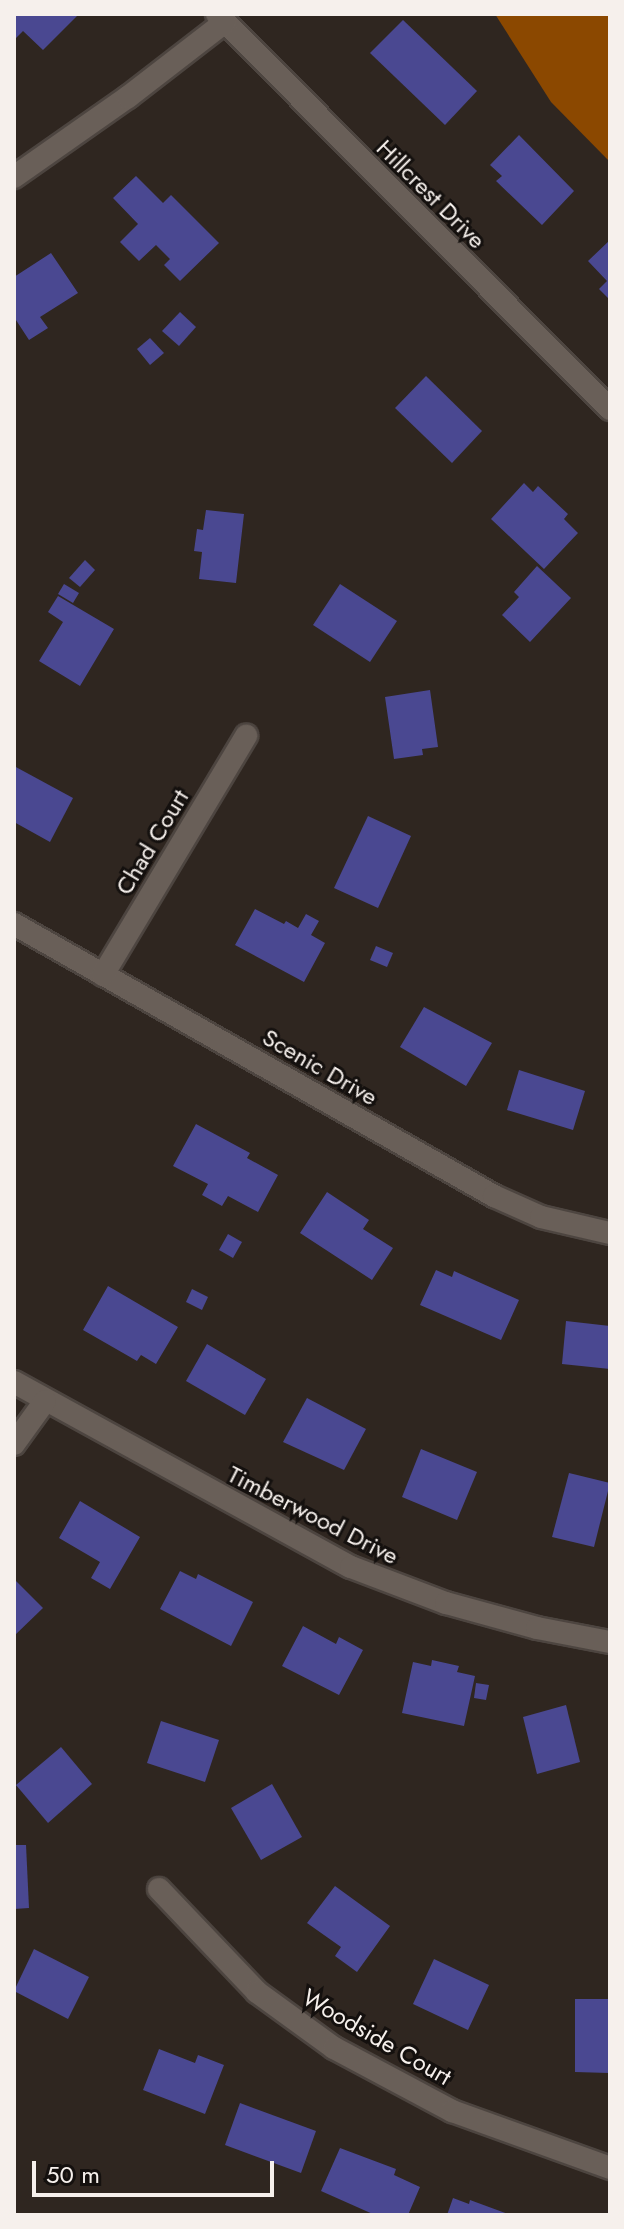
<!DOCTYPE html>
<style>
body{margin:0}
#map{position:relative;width:624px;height:2229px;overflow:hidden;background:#2f2620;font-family:Jost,sans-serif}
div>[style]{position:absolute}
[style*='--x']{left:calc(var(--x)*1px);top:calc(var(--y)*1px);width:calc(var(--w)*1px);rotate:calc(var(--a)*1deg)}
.forest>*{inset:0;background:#8b4800}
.building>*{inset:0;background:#4a4891}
.roads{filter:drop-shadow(2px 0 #4d4540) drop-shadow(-2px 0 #4d4540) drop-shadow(0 2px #4d4540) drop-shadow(0 -2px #4d4540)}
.minor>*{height:22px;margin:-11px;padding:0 11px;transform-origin:11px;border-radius:11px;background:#695f58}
span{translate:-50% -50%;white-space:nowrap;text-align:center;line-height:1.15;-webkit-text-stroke:6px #14100e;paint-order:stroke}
.street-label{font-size:24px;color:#f6f0ec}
.frame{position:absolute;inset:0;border:16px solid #f6f0ec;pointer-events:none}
.scale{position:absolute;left:32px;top:2161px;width:242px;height:36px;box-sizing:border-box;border:4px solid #f6f0ec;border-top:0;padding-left:10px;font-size:24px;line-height:28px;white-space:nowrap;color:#f6f0ec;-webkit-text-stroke:6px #14100e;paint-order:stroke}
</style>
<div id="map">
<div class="forest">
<i style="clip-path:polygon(495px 14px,610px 14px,610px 162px,551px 102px)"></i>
</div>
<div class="building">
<i style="clip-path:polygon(14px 14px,79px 14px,43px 50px,23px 31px,14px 40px)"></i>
<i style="clip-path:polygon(403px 20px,477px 91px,445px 125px,370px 53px)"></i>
<i style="clip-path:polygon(519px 135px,574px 191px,542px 225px,496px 181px,502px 176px,490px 165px)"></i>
<i style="clip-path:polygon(136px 176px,163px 203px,171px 195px,219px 243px,180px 281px,164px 265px,170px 259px,156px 245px,139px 261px,120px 242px,138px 224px,113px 198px)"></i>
<i style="clip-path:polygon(610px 240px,610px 300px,599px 289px,607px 281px,588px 261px)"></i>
<i style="clip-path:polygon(51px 253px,78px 293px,40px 317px,48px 328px,29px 340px,14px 317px,14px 277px)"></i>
<i style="clip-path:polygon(180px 312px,196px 327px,179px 346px,162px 331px)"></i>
<i style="clip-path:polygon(150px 338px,164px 353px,150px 365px,137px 349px)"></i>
<i style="clip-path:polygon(426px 376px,482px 431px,452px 463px,395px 408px)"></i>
<i style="clip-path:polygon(524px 483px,533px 492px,538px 486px,568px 514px,564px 519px,578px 533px,544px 569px,491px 519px)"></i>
<i style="clip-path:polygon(206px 510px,244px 514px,236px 583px,199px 579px,202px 552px,194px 551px,197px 529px,203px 530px)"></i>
<i style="clip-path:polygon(85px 560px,95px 570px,80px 587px,69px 578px)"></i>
<i style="clip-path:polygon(537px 566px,571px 598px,530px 642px,502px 615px,519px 597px,514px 592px)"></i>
<i style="clip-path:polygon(64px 584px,79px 593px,73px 603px,58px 594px)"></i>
<i style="clip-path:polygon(340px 584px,397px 621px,370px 662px,313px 625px)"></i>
<i style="clip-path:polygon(58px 596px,114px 629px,80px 686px,39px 661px,63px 622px,48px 612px)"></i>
<i style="clip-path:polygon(430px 690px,438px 747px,422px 749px,423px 755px,394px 759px,385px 697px)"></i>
<i style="clip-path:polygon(14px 766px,73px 798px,50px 842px,14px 822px)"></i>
<i style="clip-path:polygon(368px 816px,411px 836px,378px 908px,334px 888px)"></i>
<i style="clip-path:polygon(255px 909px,284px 924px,286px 921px,298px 928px,306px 914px,319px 921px,311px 935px,325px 943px,304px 982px,235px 945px)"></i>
<i style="clip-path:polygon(376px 946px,393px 953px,387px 967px,370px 960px)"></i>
<i style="clip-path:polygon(424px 1007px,492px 1043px,466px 1086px,400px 1047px)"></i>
<i style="clip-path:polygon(519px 1070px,585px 1091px,573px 1130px,507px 1110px)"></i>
<i style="clip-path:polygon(196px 1124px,250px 1153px,247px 1158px,278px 1175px,258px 1212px,228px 1196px,222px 1206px,202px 1195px,208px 1184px,173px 1166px)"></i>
<i style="clip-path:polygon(327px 1192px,369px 1220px,363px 1229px,393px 1248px,372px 1280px,300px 1233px)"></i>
<i style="clip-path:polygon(228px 1234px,242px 1242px,233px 1258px,219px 1250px)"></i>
<i style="clip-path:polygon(436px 1270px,452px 1277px,454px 1271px,519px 1300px,501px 1340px,420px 1305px)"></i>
<i style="clip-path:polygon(108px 1286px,178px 1327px,156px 1364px,141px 1355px,137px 1361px,83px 1330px)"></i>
<i style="clip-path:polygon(192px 1289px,208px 1297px,202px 1310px,186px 1302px)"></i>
<i style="clip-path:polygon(566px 1321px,610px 1326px,610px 1369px,562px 1364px)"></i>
<i style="clip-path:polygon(207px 1344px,266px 1379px,245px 1415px,186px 1381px)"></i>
<i style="clip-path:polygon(307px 1398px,366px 1429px,344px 1470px,283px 1442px)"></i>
<i style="clip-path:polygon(421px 1449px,477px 1472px,457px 1520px,402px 1497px)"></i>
<i style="clip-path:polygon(569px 1473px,610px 1483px,594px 1547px,552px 1537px)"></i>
<i style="clip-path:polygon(80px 1501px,140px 1537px,110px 1589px,91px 1578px,100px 1562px,59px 1538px)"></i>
<i style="clip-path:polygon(180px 1571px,196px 1579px,198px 1574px,253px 1602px,231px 1646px,160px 1609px)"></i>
<i style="clip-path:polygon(14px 1579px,43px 1608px,14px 1636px)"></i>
<i style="clip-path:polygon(303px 1626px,336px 1644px,339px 1637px,363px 1650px,339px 1695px,282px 1666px)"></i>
<i style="clip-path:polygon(432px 1660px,459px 1666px,457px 1672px,475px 1676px,464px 1726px,402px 1713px,413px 1662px,431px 1666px)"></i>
<i style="clip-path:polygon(476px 1683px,489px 1685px,486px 1700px,474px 1698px)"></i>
<i style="clip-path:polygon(566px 1705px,580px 1762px,537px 1774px,523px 1717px)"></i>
<i style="clip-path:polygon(161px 1721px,219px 1740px,205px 1782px,147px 1763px)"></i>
<i style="clip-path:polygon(61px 1747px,92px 1784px,48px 1823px,16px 1785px)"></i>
<i style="clip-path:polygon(272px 1784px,302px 1837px,261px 1860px,231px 1808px)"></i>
<i style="clip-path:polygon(14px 1845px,26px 1845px,29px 1908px,14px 1909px)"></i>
<i style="clip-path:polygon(335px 1886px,390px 1926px,357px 1972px,335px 1956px,341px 1947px,307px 1923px)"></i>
<i style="clip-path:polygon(34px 1949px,89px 1977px,68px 2019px,14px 1991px)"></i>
<i style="clip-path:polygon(434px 1959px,489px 1985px,468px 2030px,413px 2004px)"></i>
<i style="clip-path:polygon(575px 1999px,610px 1999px,609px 2073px,575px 2072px)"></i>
<i style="clip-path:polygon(159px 2049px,195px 2063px,198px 2055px,224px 2065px,205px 2114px,143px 2090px)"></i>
<i style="clip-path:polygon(240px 2103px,316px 2131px,301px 2173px,225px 2145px)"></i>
<i style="clip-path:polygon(340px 2148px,396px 2169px,394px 2175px,420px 2187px,408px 2215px,375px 2215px,321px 2191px)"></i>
<i style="clip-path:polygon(453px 2198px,469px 2204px,470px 2200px,511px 2215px,447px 2215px)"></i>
</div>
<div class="roads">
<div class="minor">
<i style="--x:217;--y:14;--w:557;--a:45.15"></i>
<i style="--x:14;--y:177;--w:139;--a:-35.1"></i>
<i style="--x:128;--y:97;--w:123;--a:-37.7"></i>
<i style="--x:14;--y:924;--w:552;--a:29.54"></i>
<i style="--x:494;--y:1196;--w:51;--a:24.1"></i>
<i style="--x:541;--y:1217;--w:71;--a:13.1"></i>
<i style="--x:103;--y:975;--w:279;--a:-59.1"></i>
<i style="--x:14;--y:1382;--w:384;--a:28.8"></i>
<i style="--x:351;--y:1567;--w:102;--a:20.8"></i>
<i style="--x:446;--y:1603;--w:94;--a:15.4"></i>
<i style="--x:537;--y:1628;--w:74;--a:10.9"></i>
<i style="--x:14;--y:1444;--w:53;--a:-54.2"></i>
<i style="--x:159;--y:1889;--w:142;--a:46.4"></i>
<i style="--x:257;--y:1992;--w:95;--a:36"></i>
<i style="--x:334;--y:2048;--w:134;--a:28.1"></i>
<i style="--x:452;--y:2111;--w:168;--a:19.8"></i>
</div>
</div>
<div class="street-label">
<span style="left:431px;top:194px;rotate:45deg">Hillcrest Drive</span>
<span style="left:152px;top:842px;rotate:-59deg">Chad Court</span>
<span style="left:320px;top:1067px;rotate:30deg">Scenic Drive</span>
<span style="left:313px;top:1515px;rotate:27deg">Timberwood Drive</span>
<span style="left:377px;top:2037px;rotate:30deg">Woodside Court</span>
</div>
<div class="frame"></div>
<div class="scale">50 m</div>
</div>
